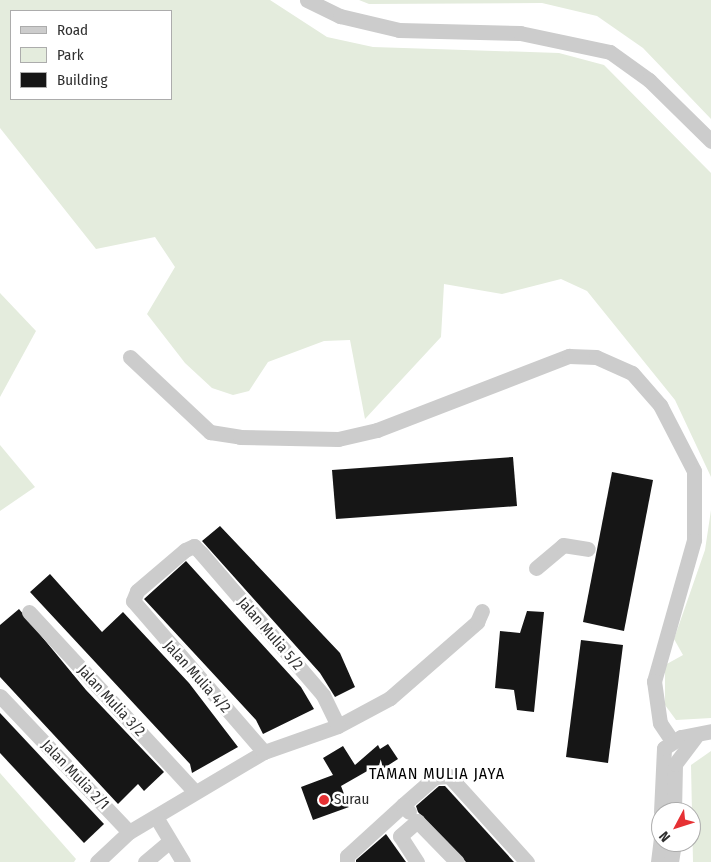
<!DOCTYPE html>
<style>
body{margin:0}
#map{position:relative;width:711px;height:862px;overflow:hidden;background:#fff;font-family:"Fira Sans Condensed",sans-serif}
div>[style]{position:absolute}
[style*='--x']{left:calc(var(--x)*1px);top:calc(var(--y)*1px);width:calc(var(--w)*1px);rotate:calc(var(--a)*1deg)}
.green>*{inset:0;background:#e4ecdd}
.building>*{inset:0;background:#161616}
.minor>*{height:15px;margin:-7.5px;padding:0 7.5px;transform-origin:7.5px;border-radius:7.5px;background:#ccc}
.dots>*{width:14px;height:14px;translate:-50% -50%;box-sizing:border-box;border:2px solid #fff;border-radius:50%}
span{translate:-50% -50%;white-space:nowrap;text-align:center;line-height:1.15;-webkit-text-stroke:5px #fff;paint-order:stroke}
.street-label{font-size:15px;color:#2f2f2f}
.poi-label{font-size:15px;color:#2f2f2f}
.left{translate:0 -50%;text-align:left}
.neighbourhood-label{font-size:16px;color:#000;letter-spacing:1px}
.legend{position:absolute;left:10px;top:10px;width:162px;height:90px;box-sizing:border-box;background:#fff;border:1px solid #acacac;margin:0;padding:6px 9px;list-style:none;font-size:15px;color:#2f2f2f}
.legend li{display:flex;align-items:center;gap:10px;height:25px}
.legend b{width:25px;border:1px solid #acacac}
.north{position:absolute;left:651px;top:802px;width:50px;height:50px;box-sizing:border-box;background:#fff;border:1px solid #acacac;border-radius:50%;rotate:230deg;font-size:14px;font-weight:700;line-height:20px;text-align:center;color:#2f2f2f}
.north::after{content:'';display:block;margin:auto;width:18px;height:22px;background:#e63134;clip-path:polygon(50% 0,100% 100%,50% 72%,0 100%)}
</style>
<div id="map">
<div class="green">
<i style="clip-path:polygon(evenodd,0 0,270px 0,327px 37px,373px 47px,559px 53px,604px 65px,711px 173px,711px 477px,675px 400px,587px 291px,561px 279px,502px 294px,444px 284px,441px 337px,365px 419px,350px 340px,324px 341px,268px 362px,249px 391px,233px 395px,212px 388px,185px 363px,147px 314px,175px 267px,155px 237px,96px 249px,0 128px,0 0,11px 11px,171px 11px,171px 99px,11px 99px,11px 11px)"></i>
<i style="clip-path:polygon(359px 0,711px 0,711px 119px,643px 48px,597px 16px,542px 3px,369px 4px)"></i>
<i style="clip-path:polygon(0 293px,36px 331px,0 397px)"></i>
<i style="clip-path:polygon(0 445px,35px 487px,0 511px)"></i>
<i style="clip-path:polygon(711px 510px,711px 718px,676px 720px,665px 705px,665px 665px,683px 655px,674px 639px,705px 550px)"></i>
<i style="clip-path:polygon(711px 751px,711px 862px,693px 862px,691px 765px)"></i>
<i style="clip-path:polygon(0 773px,76px 859px,74px 862px,0 862px)"></i>
</div>
<div class="building">
<i style="clip-path:polygon(513px 457px,517px 506px,336px 519px,332px 470px)"></i>
<i style="clip-path:polygon(612px 472px,653px 480px,624px 631px,583px 622px)"></i>
<i style="clip-path:polygon(220px 526px,340px 653px,355px 687px,335px 697px,320px 673px,202px 541px)"></i>
<i style="clip-path:polygon(186px 561px,301px 687px,314px 709px,263px 734px,256px 720px,144px 599px)"></i>
<i style="clip-path:polygon(50px 574px,102px 632px,123px 612px,189px 683px,238px 747px,192px 773px,190px 764px,30px 592px)"></i>
<i style="clip-path:polygon(19px 609px,86px 690px,164px 772px,144px 791px,138px 784px,118px 804px,0 677px,0 625px)"></i>
<i style="clip-path:polygon(527px 611px,544px 612px,534px 712px,517px 710px,514px 690px,495px 688px,500px 631px,520px 633px)"></i>
<i style="clip-path:polygon(581px 640px,623px 645px,608px 763px,566px 757px)"></i>
<i style="clip-path:polygon(0 713px,104px 824px,84px 843px,0 753px)"></i>
<i style="clip-path:polygon(388px 744px,398px 759px,373px 775px,369px 770px,341px 786px,349px 807px,313px 820px,301px 787px,333px 775px,323px 758px,343px 746px,355px 765px,378px 745px,380px 749px)"></i>
<i style="clip-path:polygon(439px 786px,445px 786px,514px 862px,466px 862px,418px 812px,416px 806px)"></i>
<i style="clip-path:polygon(386px 834px,406px 862px,356px 862px,356px 860px)"></i>
</div>
<div class="minor">
<i style="--x:307;--y:0;--w:37;--a:26"></i>
<i style="--x:340;--y:16;--w:61;--a:13.3"></i>
<i style="--x:399;--y:30;--w:121;--a:1.4"></i>
<i style="--x:520;--y:33;--w:92;--a:11.9"></i>
<i style="--x:610;--y:52;--w:48;--a:35.7"></i>
<i style="--x:649;--y:80;--w:87;--a:44.5"></i>
<i style="--x:130;--y:357;--w:110;--a:43.2"></i>
<i style="--x:210;--y:432;--w:30;--a:9"></i>
<i style="--x:240;--y:437;--w:98;--a:1.2"></i>
<i style="--x:338;--y:439;--w:40;--a:-13"></i>
<i style="--x:377;--y:430;--w:206;--a:-21.1"></i>
<i style="--x:569;--y:356;--w:27;--a:2"></i>
<i style="--x:596;--y:357;--w:39;--a:24"></i>
<i style="--x:632;--y:373;--w:43;--a:48.8"></i>
<i style="--x:660;--y:405;--w:74;--a:62.7"></i>
<i style="--x:694;--y:471;--w:69;--a:90"></i>
<i style="--x:694;--y:540;--w:147;--a:105.8"></i>
<i style="--x:654;--y:681;--w:42;--a:81.9"></i>
<i style="--x:660;--y:723;--w:22;--a:56"></i>
<i style="--x:536;--y:568;--w:35;--a:-40"></i>
<i style="--x:563;--y:545;--w:25;--a:9"></i>
<i style="--x:29;--y:612;--w:243;--a:47.3"></i>
<i style="--x:0;--y:696;--w:187;--a:46.5"></i>
<i style="--x:129;--y:832;--w:157;--a:-30.7"></i>
<i style="--x:264;--y:752;--w:78;--a:-19.4"></i>
<i style="--x:338;--y:726;--w:59;--a:-28.3"></i>
<i style="--x:390;--y:698;--w:116;--a:-41.1"></i>
<i style="--x:477;--y:622;--w:12;--a:-66"></i>
<i style="--x:264;--y:752;--w:200;--a:-130.9"></i>
<i style="--x:133;--y:601;--w:11;--a:-68"></i>
<i style="--x:137;--y:591;--w:63;--a:-40.5"></i>
<i style="--x:185;--y:550;--w:10;--a:-24"></i>
<i style="--x:194;--y:546;--w:10;--a:45"></i>
<i style="--x:201;--y:553;--w:187;--a:49.3"></i>
<i style="--x:323;--y:695;--w:34;--a:64"></i>
<i style="--x:403;--y:805;--w:43;--a:-41.2"></i>
<i style="--x:435;--y:777;--w:14;--a:-4"></i>
<i style="--x:449;--y:776;--w:116;--a:47.8"></i>
<i style="--x:661;--y:812;--w:64;--a:-87.3"></i>
<i style="--x:664;--y:748;--w:20;--a:-33"></i>
<i style="--x:681;--y:737;--w:31;--a:-11"></i>
<i style="--x:674;--y:812;--w:48;--a:-88.8"></i>
<i style="--x:675;--y:764;--w:36;--a:-53"></i>
<i style="--x:156;--y:817;--w:52;--a:59"></i>
<i style="--x:97;--y:862;--w:44;--a:-43.2"></i>
<i style="--x:145;--y:862;--w:31;--a:-40"></i>
<i style="--x:347;--y:862;--w:6;--a:-90"></i>
<i style="--x:347;--y:856;--w:76;--a:-42.3"></i>
<i style="--x:403;--y:805;--w:9;--a:49"></i>
<i style="--x:417;--y:862;--w:31;--a:-123"></i>
<i style="--x:400;--y:836;--w:23;--a:-41"></i>
<i style="--x:417;--y:821;--w:57;--a:45.7"></i>
<i style="--x:658;--y:862;--w:23;--a:-83"></i>
<i style="--x:671;--y:862;--w:20;--a:-81"></i>
</div>
<div class="dots">
<i style="left:324px;top:800px;background:#e63134"></i>
</div>
<div class="street-label">
<span style="left:270px;top:634px;rotate:49deg">Jalan Mulia 5/2</span>
<span style="left:197px;top:677px;rotate:48deg">Jalan Mulia 4/2</span>
<span style="left:111px;top:701px;rotate:47deg">Jalan Mulia 3/2</span>
<span style="left:75px;top:775px;rotate:46deg">Jalan Mulia 2/1</span>
</div>
<div class="poi-label">
<span class="left" style="left:334px;top:800px">Surau</span>
</div>
<div class="neighbourhood-label">
<span style="left:437px;top:774px">TAMAN MULIA JAYA</span>
</div>
<ul class="legend">
<li><b style="height:6px;background:#ccc"></b>Road</li>
<li><b style="height:14px;background:#e4ecdd"></b>Park</li>
<li><b style="height:14px;background:#161616"></b>Building</li>
</ul>
<div class="north">N</div>
</div>
